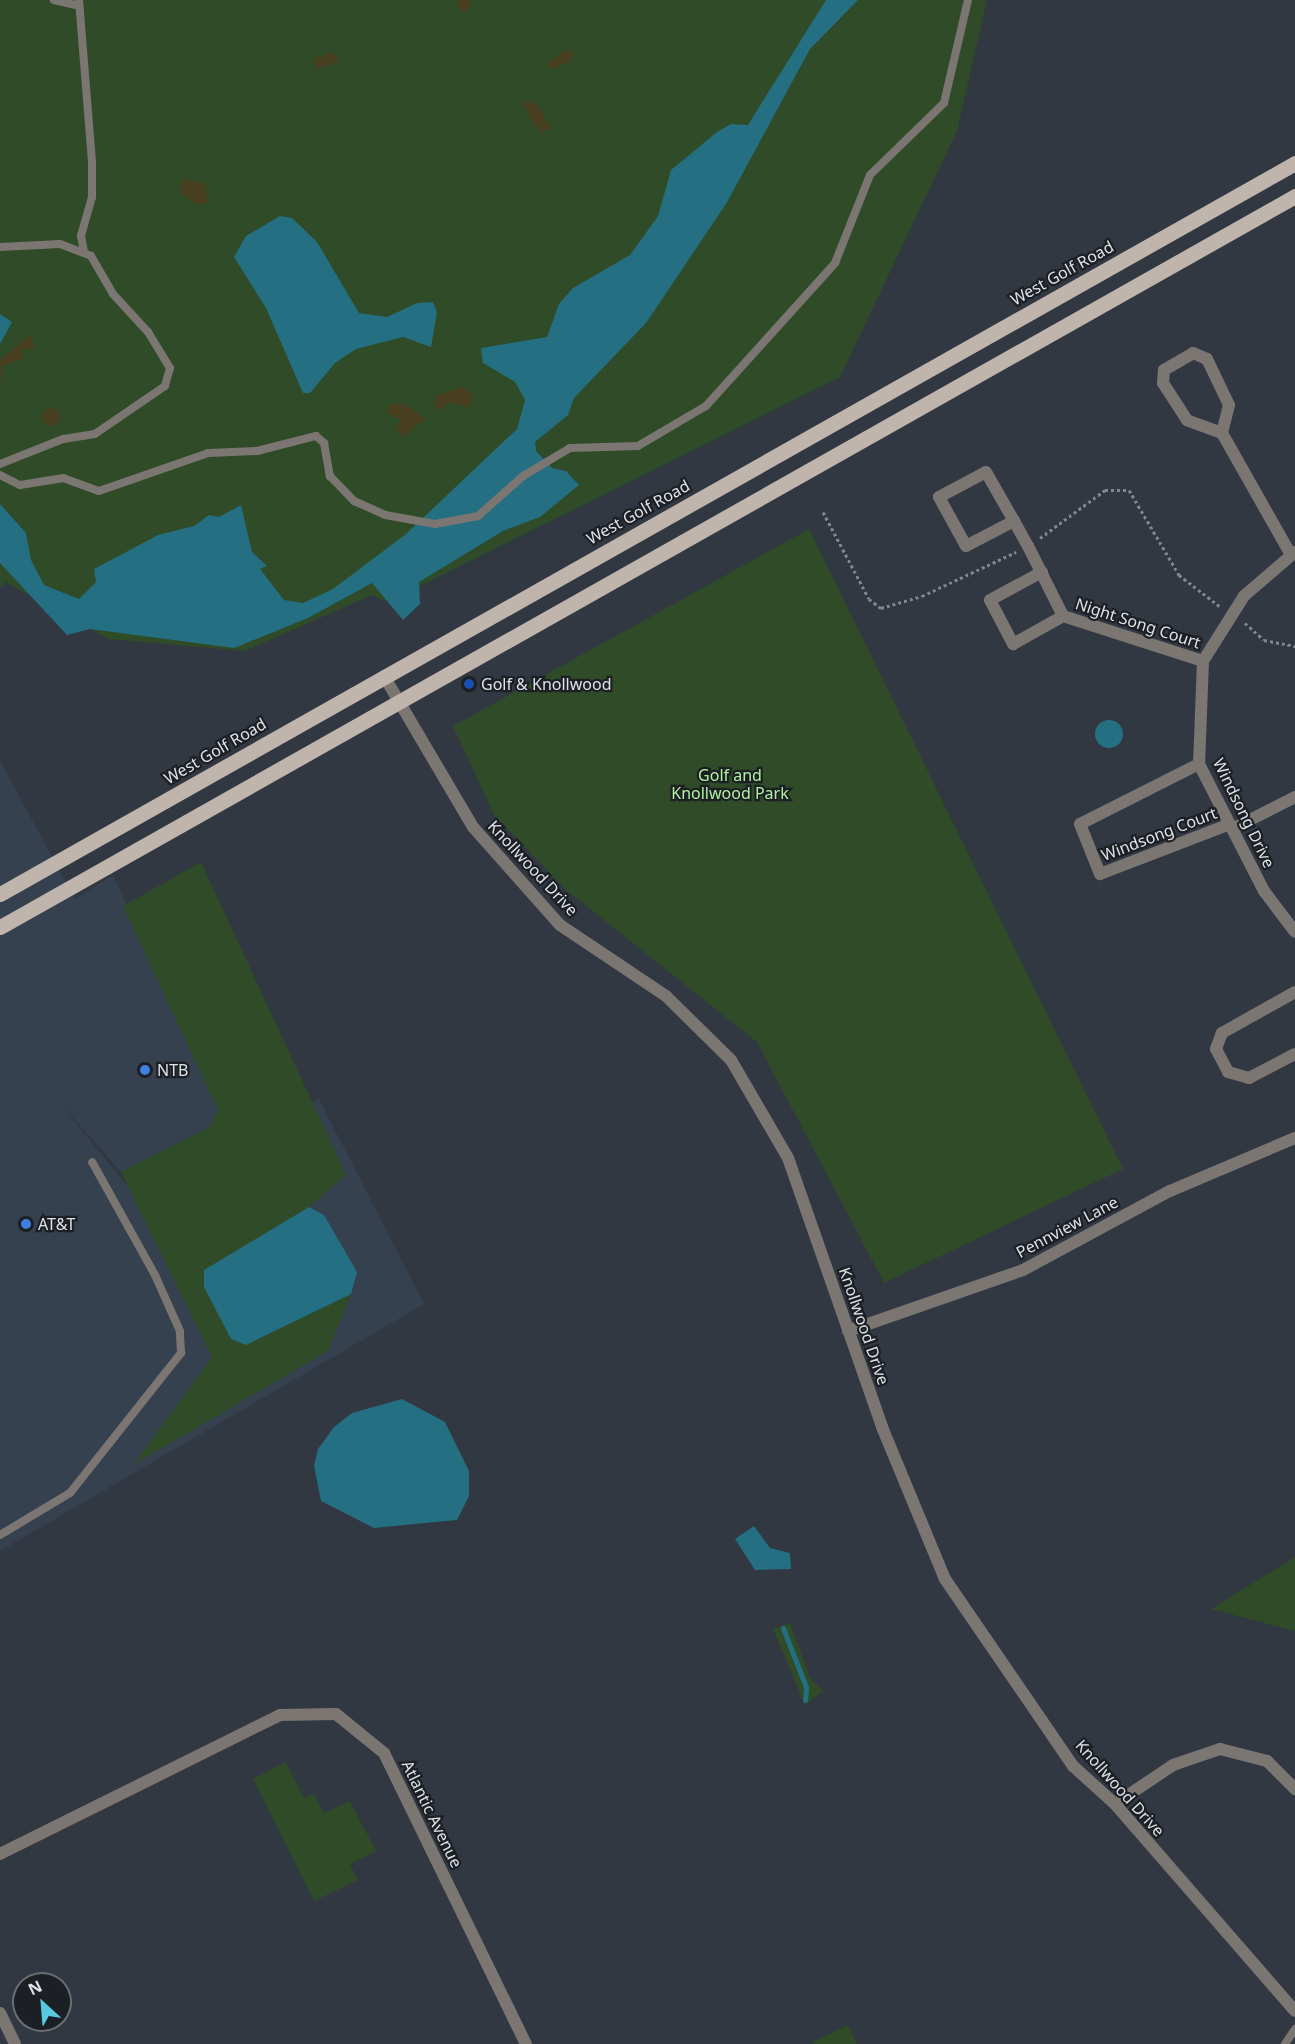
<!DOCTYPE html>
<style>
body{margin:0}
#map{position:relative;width:1295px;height:2044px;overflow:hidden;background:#313842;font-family:"Noto Sans",sans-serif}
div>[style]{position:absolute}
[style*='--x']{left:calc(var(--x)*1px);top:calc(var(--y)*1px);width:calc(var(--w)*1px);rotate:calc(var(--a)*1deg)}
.built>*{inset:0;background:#364150}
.green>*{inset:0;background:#2f4b27}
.sand>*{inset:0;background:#473f1f}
.round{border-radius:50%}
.water>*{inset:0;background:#246f81}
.stream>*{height:5px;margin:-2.5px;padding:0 2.5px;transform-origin:2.5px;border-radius:2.5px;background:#246f81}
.path>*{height:3px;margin-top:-1.5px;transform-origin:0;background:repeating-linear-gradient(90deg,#81878f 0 3px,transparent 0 6px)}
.service>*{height:8px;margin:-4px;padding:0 4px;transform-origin:4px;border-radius:4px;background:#7c7673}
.minor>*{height:12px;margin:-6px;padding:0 6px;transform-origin:6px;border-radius:6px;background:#7c7673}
.tertiary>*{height:12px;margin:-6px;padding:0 6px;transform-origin:6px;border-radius:6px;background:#7c7673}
.primary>*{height:15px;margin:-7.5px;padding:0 7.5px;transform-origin:7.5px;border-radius:7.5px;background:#c0b5ad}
.dots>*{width:16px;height:16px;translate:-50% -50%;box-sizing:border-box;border:3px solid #1c1f23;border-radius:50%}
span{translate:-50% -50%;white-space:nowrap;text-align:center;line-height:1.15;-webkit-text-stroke:4.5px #1c1f23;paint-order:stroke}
.street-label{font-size:16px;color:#dee2e9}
.poi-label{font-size:16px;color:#dee2e9}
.left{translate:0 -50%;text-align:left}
.park-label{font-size:16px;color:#b1f2a0}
.north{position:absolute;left:12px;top:1972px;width:60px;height:60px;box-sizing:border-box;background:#1c1f23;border:2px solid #6a6d72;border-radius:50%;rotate:334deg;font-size:16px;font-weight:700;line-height:24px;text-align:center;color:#dee2e9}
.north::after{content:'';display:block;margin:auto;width:21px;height:27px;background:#56c9e0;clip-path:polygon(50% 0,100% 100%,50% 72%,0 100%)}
</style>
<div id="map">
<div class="built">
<i style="clip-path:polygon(0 761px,75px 899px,113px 875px,218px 1110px,211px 1126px,121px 1172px,55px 1097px,128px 1187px,319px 1099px,424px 1304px,0 1551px)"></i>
</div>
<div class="green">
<i style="clip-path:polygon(0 0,987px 0,957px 131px,840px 377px,388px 602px,372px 595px,245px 651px,108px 639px,6px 582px,0 587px)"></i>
<i style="clip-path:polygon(809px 529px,1123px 1169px,884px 1283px,757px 1042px,565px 889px,494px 815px,453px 726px)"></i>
<i style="clip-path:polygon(201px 862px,346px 1175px,309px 1207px,204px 1270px,246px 1345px,351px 1294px,328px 1351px,133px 1465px,212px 1357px,121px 1172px,210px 1127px,218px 1110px,123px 906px)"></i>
<i style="clip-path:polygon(1295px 1557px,1295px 1631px,1211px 1609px)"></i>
<i style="clip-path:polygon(790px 1623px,810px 1678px,823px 1691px,805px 1705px,773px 1629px)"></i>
<i style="clip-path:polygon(286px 1762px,304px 1798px,314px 1794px,324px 1813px,350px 1801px,376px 1851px,350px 1864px,358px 1880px,314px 1901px,253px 1779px)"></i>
<i style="clip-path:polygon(848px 2025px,857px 2044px,814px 2044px,813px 2042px)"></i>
</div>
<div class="sand">
<i class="round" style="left:457px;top:-2px;width:14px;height:14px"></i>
<i style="clip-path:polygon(567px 49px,574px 55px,568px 62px,551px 69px,547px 63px)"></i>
<i style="clip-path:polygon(333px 52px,339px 61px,315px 70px,314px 58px)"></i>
<i style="clip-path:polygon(529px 100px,538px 105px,551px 129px,541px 132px,534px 125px,523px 104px)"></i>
<i style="clip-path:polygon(183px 179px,205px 183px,208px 203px,197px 204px,180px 193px)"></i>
<i style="clip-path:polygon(31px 334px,35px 349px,23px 349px,23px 358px,3px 366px,0 385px,0 360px)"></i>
<i style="clip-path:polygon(462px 387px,474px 395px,469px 408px,451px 402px,436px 411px,435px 396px)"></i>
<i style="clip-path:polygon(390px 404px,405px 404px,426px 419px,402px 437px,395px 426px,401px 420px,386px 412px)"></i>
<i class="round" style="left:42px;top:408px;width:18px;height:18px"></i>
</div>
<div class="water">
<i style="clip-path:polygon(826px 0,858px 0,810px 49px,726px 204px,646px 323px,574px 398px,568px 415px,535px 442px,536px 451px,552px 468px,566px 471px,579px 485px,540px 517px,503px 531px,419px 582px,420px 604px,403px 620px,372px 583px,308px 618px,234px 648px,90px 629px,67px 635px,0 563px,0 504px,26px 533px,31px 560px,44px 585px,79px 599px,96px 582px,94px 569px,158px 535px,194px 526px,209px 515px,219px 517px,241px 505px,252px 552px,267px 566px,260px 569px,284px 600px,303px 603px,333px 589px,406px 534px,517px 429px,525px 400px,515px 382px,483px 363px,481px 348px,547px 337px,559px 304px,573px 288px,630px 255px,658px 216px,671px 170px,717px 132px,731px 124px,748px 125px)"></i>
<i style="clip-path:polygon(280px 216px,292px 218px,317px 242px,359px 313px,387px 317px,417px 303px,433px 302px,437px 312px,431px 347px,403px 337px,356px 349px,335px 363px,310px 393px,303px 393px,266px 308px,234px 257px,246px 236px)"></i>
<i style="clip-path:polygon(0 314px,12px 322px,0 344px)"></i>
<i class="round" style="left:1095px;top:720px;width:28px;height:28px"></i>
<i style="clip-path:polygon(309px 1207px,324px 1215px,357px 1272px,351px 1294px,246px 1345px,231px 1339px,204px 1287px,204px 1270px)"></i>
<i style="clip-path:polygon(402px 1399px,445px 1422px,469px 1471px,469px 1496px,457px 1520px,374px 1528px,321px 1501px,314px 1466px,318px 1449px,334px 1427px,352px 1413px)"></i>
<i style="clip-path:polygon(754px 1526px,770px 1548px,790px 1553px,791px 1569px,755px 1570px,735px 1539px)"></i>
</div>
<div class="stream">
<i style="--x:783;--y:1628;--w:63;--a:68.7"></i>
<i style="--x:806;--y:1687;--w:13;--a:94"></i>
</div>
<div class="path">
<i style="--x:823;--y:512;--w:98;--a:62.1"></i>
<i style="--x:869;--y:599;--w:15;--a:37"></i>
<i style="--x:881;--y:608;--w:43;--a:-16.3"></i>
<i style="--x:922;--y:596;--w:104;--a:-25.1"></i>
<i style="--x:1040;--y:538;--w:81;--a:-36.4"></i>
<i style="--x:1105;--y:490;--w:24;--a:0"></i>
<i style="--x:1129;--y:490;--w:99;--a:59.5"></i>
<i style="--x:1179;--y:575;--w:54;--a:37.5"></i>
<i style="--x:1245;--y:623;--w:25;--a:42"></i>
<i style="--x:1264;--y:640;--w:32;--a:11"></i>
</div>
<div class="service">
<i style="--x:54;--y:0;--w:26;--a:13"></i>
<i style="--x:79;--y:0;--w:164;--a:85.4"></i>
<i style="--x:92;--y:163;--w:34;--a:90"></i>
<i style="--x:92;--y:197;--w:41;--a:105.8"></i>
<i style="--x:81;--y:236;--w:15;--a:79"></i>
<i style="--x:0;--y:247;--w:60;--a:-2.9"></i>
<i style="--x:60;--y:244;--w:33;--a:21"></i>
<i style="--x:91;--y:256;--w:44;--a:59.9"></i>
<i style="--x:113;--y:294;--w:52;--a:47.4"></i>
<i style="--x:148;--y:332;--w:42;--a:58.6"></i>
<i style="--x:170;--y:368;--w:19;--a:106"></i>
<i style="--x:165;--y:386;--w:85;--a:145.6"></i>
<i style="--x:95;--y:434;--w:32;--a:171"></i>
<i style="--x:63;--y:439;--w:68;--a:158.4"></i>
<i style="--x:0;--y:475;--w:22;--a:27"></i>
<i style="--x:20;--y:485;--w:44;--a:-9.2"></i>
<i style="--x:63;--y:478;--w:38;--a:20"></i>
<i style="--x:99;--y:491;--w:115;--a:-19.2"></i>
<i style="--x:208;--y:453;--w:49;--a:-2.3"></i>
<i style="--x:257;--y:451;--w:61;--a:-14.3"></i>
<i style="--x:316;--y:436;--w:11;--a:41"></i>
<i style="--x:324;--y:443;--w:34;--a:80"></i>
<i style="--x:330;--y:476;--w:35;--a:46"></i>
<i style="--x:354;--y:501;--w:34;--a:24"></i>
<i style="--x:385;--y:515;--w:51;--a:10.2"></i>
<i style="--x:435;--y:524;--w:44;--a:-10.5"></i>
<i style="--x:478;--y:516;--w:60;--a:-41.6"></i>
<i style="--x:523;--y:476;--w:55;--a:-30.8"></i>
<i style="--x:570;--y:448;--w:68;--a:-1.7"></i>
<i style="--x:638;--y:446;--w:79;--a:-30.5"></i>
<i style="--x:706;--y:406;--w:193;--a:-47.9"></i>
<i style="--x:835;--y:263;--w:95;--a:-68.3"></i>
<i style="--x:870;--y:175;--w:103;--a:-44.2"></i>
<i style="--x:944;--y:103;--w:106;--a:-76.9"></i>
<i style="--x:0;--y:1535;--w:82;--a:-31"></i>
<i style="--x:70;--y:1493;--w:179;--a:-51.6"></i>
<i style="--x:181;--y:1353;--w:22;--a:-93"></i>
<i style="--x:180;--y:1331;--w:61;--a:-114.1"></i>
<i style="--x:155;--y:1275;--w:129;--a:-119.1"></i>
<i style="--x:1285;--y:2044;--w:18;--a:-56"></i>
</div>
<div class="minor">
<i style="--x:1222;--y:433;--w:37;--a:-160"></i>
<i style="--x:1187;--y:420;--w:44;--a:-123"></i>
<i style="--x:1163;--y:383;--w:13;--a:-86"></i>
<i style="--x:1164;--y:370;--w:34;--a:-30"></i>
<i style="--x:1193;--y:353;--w:15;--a:23"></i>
<i style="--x:1207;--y:359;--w:51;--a:64.4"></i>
<i style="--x:1229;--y:405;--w:29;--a:104"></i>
<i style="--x:1222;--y:433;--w:138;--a:60.5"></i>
<i style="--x:1014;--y:521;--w:54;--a:152.5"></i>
<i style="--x:966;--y:546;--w:56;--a:-118.9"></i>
<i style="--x:939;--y:497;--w:53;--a:-28"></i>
<i style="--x:986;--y:472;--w:56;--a:60.3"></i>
<i style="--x:1014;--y:521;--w:29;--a:61"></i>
<i style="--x:1028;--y:546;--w:78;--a:63.4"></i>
<i style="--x:1295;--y:552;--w:67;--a:139.2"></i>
<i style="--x:1244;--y:596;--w:77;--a:122.2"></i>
<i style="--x:1203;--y:661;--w:103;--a:92.2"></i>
<i style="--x:1199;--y:764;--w:143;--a:62.9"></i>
<i style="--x:1264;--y:891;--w:51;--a:52.9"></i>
<i style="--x:1042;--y:572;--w:59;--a:151.7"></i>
<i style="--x:990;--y:600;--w:50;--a:62.4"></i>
<i style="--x:1013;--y:644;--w:57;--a:-29.2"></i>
<i style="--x:1063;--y:616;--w:147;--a:17.8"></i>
<i style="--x:1199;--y:764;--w:133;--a:153.2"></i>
<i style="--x:1080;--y:824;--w:54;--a:68.2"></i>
<i style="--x:1100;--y:874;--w:139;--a:-21"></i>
<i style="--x:1232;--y:829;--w:71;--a:-26.9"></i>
<i style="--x:1295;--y:992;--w:84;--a:150.7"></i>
<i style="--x:1222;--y:1033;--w:17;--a:111"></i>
<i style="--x:1216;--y:1049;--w:26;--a:62"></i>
<i style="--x:1228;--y:1072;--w:22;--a:16"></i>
<i style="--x:1249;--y:1078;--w:52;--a:-27.6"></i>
<i style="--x:848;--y:1331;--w:185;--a:-19.2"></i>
<i style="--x:1023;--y:1270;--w:167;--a:-28.3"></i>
<i style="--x:1170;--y:1191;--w:136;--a:-23"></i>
<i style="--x:1115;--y:1804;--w:70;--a:-33.9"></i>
<i style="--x:1173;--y:1765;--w:50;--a:-18.8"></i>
<i style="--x:1220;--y:1749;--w:49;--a:14.3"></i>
<i style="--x:1267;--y:1761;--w:40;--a:45"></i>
<i style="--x:0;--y:1854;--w:313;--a:-26.4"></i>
<i style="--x:280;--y:1715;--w:56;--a:-1"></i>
<i style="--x:336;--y:1714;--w:62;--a:39.1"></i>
<i style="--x:384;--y:1753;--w:324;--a:64"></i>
<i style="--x:0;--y:2013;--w:34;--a:64"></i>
</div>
<div class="tertiary">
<i style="--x:384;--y:676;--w:175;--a:59.5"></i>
<i style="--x:473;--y:827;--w:131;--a:48.4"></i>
<i style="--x:560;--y:925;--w:128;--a:33.8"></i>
<i style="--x:666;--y:996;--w:91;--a:44.6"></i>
<i style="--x:731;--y:1060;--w:113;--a:59.8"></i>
<i style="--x:788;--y:1158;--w:285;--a:70.7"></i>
<i style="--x:882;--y:1427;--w:165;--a:67.5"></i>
<i style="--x:945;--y:1579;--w:227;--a:55.6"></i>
<i style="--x:1073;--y:1766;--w:57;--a:42.1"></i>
<i style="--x:1115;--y:1804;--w:274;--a:49"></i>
</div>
<div class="primary">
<i style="--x:0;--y:894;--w:1487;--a:-29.44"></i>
<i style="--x:0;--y:927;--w:1487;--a:-29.44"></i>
</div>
<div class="dots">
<i style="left:469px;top:684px;background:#1a4fb4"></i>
<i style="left:145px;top:1070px;background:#3f7fe0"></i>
<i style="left:26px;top:1224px;background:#3f7fe0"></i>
</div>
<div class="street-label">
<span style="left:1062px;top:273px;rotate:-29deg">West Golf Road</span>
<span style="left:638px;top:512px;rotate:-29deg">West Golf Road</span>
<span style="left:1138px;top:623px;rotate:18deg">Night Song Court</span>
<span style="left:215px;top:751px;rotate:-30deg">West Golf Road</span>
<span style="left:1244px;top:813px;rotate:64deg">Windsong Drive</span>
<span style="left:1159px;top:834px;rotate:-21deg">Windsong Court</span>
<span style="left:533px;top:868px;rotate:47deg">Knollwood Drive</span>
<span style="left:1067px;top:1227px;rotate:-28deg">Pennview Lane</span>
<span style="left:864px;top:1326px;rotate:71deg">Knollwood Drive</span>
<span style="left:1120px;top:1788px;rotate:48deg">Knollwood Drive</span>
<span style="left:432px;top:1814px;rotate:64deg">Atlantic Avenue</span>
</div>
<div class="poi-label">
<span class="left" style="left:481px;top:684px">Golf &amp; Knollwood</span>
<span class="left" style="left:157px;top:1070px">NTB</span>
<span class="left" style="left:38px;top:1224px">AT&amp;T</span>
</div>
<div class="park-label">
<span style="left:730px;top:784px">Golf and<br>Knollwood Park</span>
</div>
<div class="north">N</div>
</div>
